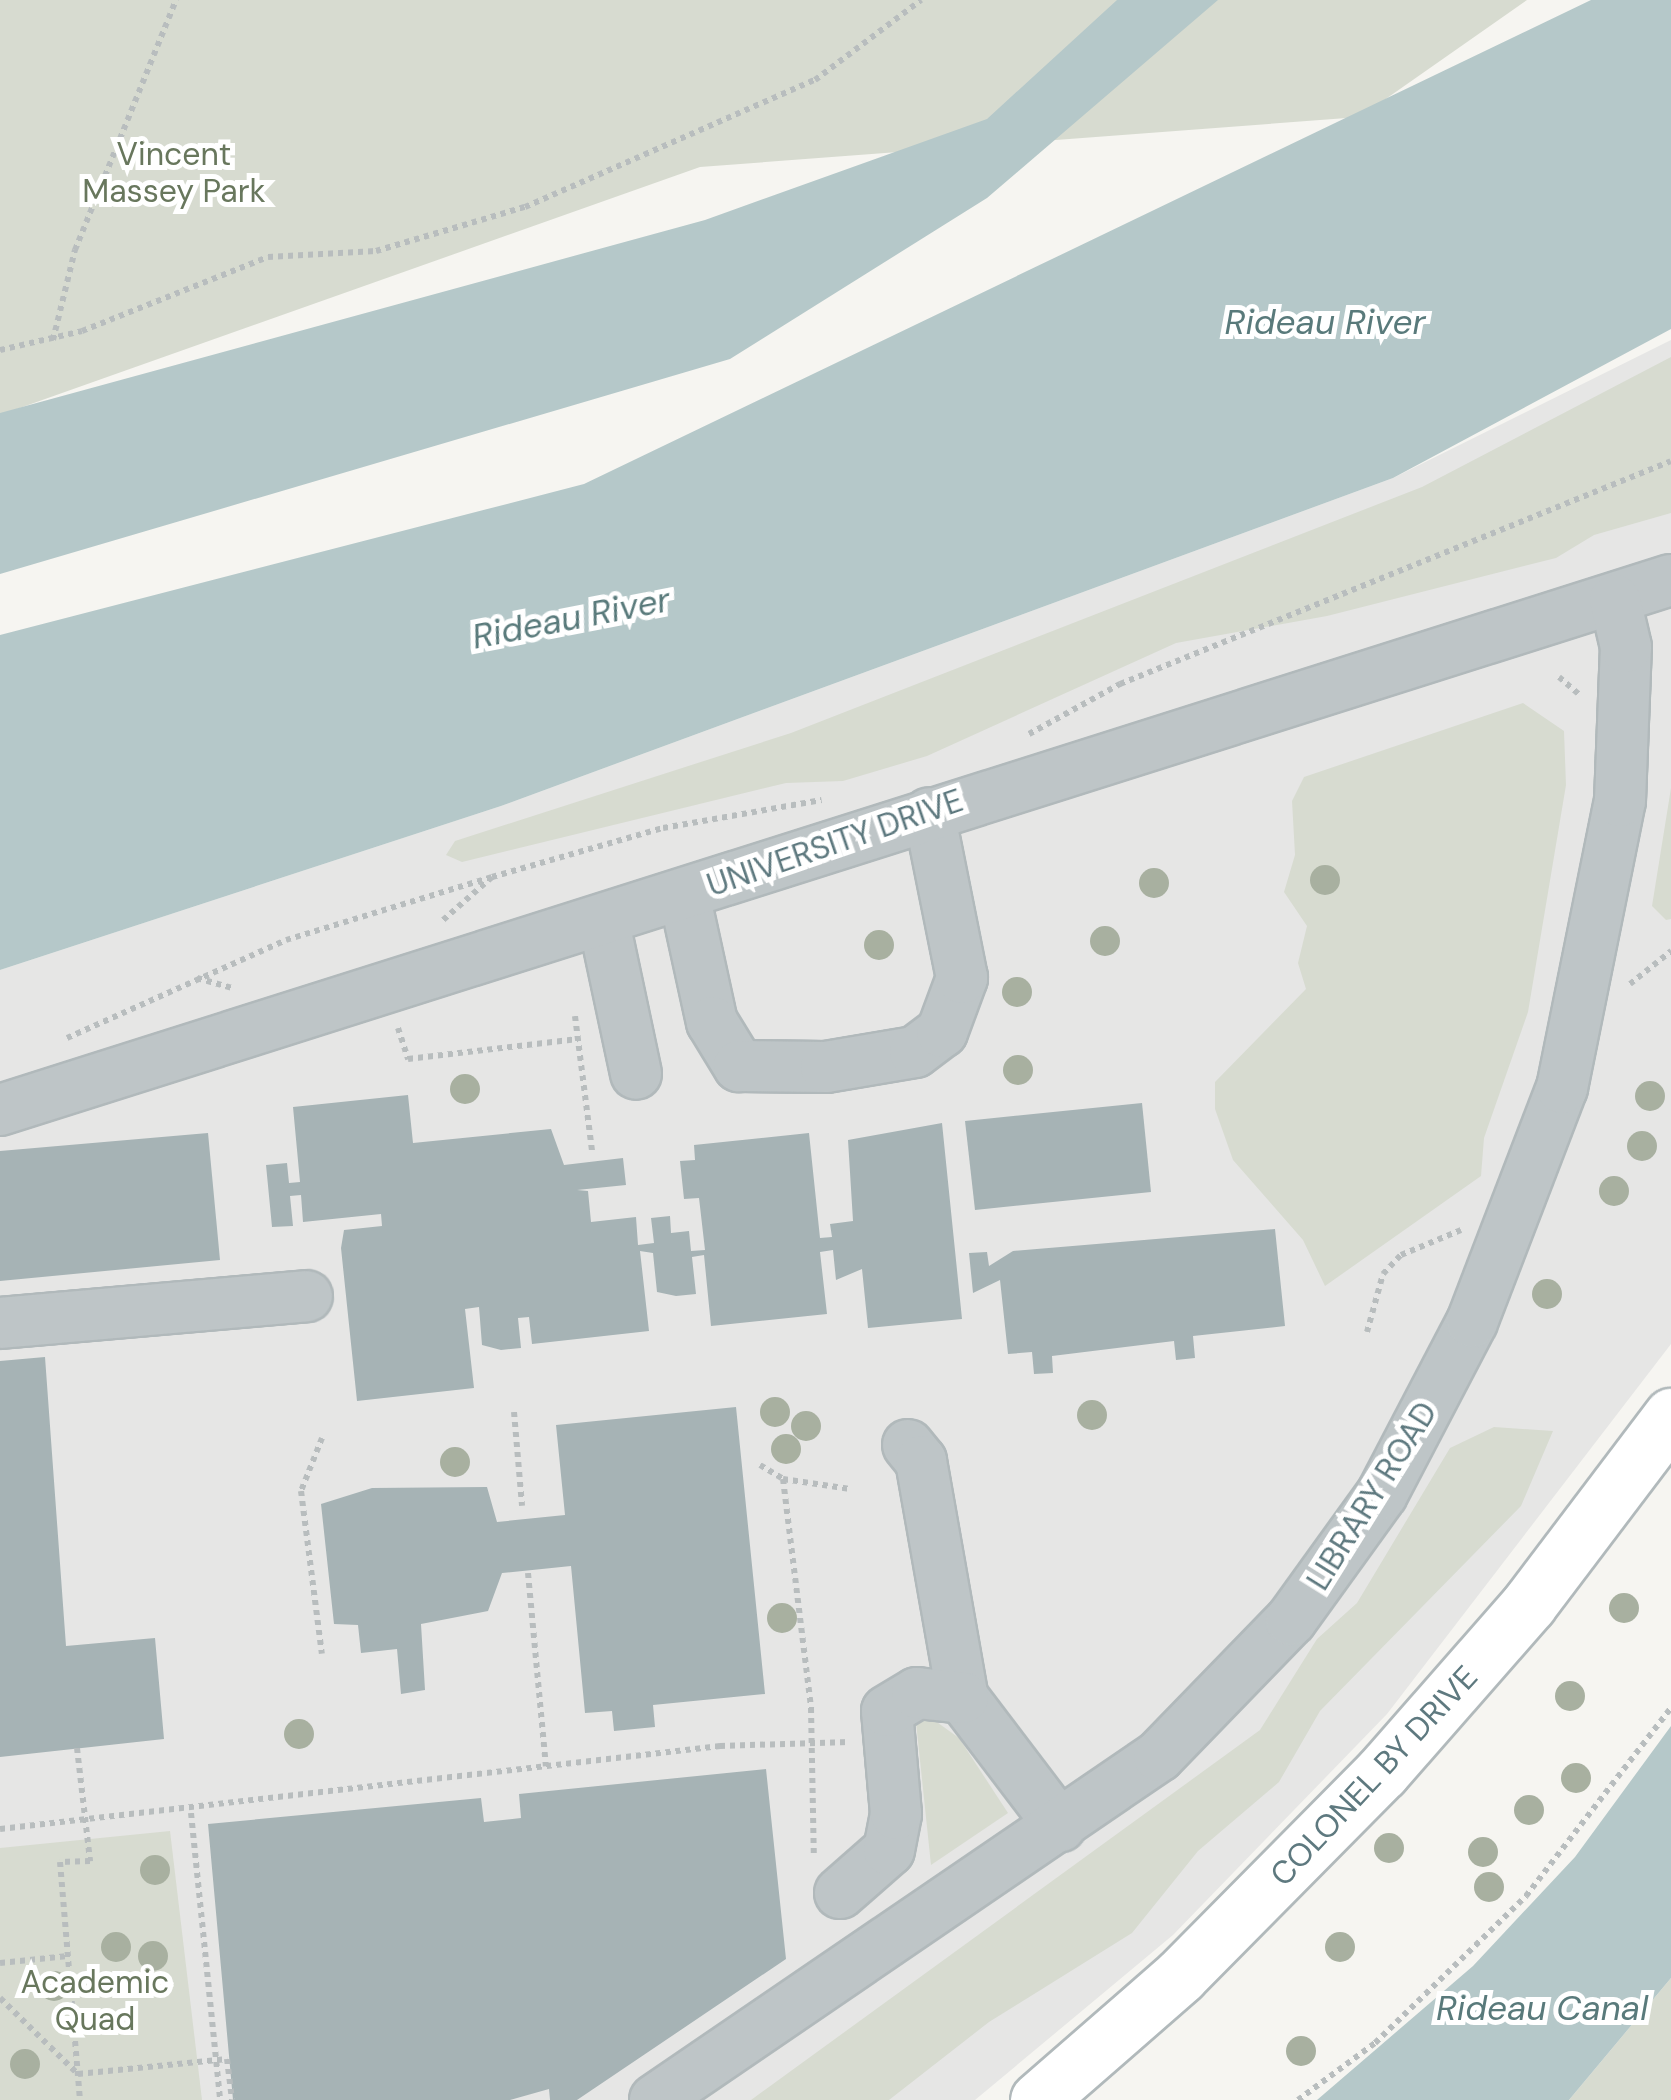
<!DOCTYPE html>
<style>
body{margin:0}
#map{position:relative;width:1671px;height:2100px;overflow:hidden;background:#f6f5f1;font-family:"DM Sans",sans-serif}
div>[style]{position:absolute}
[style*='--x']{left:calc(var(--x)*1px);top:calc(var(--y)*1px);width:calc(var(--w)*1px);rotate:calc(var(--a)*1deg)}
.built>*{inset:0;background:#e6e6e5}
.green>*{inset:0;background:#d7dbd0}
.water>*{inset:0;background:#b5c8c9}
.building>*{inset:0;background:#a6b3b5}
.path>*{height:6px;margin-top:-3px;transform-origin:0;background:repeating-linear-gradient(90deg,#b8bdbe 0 5px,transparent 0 10px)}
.roads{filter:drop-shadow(2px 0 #b1b9bb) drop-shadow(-2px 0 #b1b9bb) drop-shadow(0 2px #b1b9bb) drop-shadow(0 -2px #b1b9bb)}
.minor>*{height:50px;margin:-25px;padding:0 25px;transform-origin:25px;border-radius:25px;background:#bec5c7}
.major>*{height:55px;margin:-27.5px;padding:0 27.5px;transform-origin:27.5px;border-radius:27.5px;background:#fff}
.trees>*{width:30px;height:30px;margin:-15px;border-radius:50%;background:#a8b0a0}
span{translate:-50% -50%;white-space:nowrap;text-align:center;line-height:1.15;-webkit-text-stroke:10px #fff;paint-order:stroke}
.park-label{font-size:32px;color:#68775d}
.street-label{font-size:32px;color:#5e797f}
.water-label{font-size:35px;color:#597a7b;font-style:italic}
</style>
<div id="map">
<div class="built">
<i style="clip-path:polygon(1671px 340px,1671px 1344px,1387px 1714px,1173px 1935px,975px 2100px,0 2100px,0 970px,501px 806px,1393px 478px)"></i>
</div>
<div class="green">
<i style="clip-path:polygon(0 0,1527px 0,1360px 117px,700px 167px,0 415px)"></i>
<i style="clip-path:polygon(1671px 357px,1671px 513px,1594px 535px,1556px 558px,1327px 616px,1176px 643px,927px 756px,843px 781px,786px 783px,462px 862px,446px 855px,455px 841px,791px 733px,1422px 487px)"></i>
<i style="clip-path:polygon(1523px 703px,1564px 731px,1566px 785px,1528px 1012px,1484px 1138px,1481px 1176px,1325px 1286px,1303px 1240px,1233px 1160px,1215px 1109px,1215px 1082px,1306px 989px,1298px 963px,1307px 926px,1284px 892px,1295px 855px,1292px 801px,1304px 777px)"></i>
<i style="clip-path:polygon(1671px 788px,1671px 919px,1666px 920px,1652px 906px)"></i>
<i style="clip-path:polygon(1494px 1427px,1553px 1431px,1521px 1506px,1320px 1711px,1279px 1782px,1198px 1851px,1132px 1933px,989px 2022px,889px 2100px,751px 2100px,1260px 1730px,1317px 1639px,1357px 1603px,1450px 1448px)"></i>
<i style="clip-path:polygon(934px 1720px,959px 1738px,1008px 1813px,931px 1865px,916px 1722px)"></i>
<i style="clip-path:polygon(170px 1831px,202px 2100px,0 2100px,0 1848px)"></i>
<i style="clip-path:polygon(1671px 1978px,1671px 2100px,1569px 2100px)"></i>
</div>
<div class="water">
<i style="clip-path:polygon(1117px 0,1218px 0,987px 198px,730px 359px,0 574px,0 413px,705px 220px,987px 119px)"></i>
<i style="clip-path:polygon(1591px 0,1671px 0,1671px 329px,1393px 478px,501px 806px,0 970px,0 635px,584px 484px)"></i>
<i style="clip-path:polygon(1671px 1726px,1671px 1978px,1569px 2100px,1317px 2100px,1473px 1966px,1575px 1857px)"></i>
</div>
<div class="building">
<i style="clip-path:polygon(408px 1095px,413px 1143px,551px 1129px,564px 1165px,623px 1158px,626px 1185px,577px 1190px,588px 1191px,591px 1222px,636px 1217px,638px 1245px,654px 1243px,651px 1218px,670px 1216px,671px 1233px,689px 1231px,691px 1251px,705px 1250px,699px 1198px,684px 1199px,680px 1161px,695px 1160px,694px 1145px,809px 1133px,820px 1238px,832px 1237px,830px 1224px,853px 1221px,848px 1140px,942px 1123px,962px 1319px,868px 1328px,862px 1269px,836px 1280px,833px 1250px,820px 1252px,827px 1314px,711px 1326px,704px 1255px,692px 1257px,696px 1294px,676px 1296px,657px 1292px,653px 1253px,640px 1251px,649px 1331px,532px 1344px,529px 1317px,518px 1318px,521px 1348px,501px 1350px,482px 1345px,479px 1307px,465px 1309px,474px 1388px,357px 1401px,341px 1248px,344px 1230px,382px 1226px,381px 1214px,303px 1222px,301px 1195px,290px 1196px,293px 1226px,272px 1227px,266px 1165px,287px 1163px,289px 1183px,300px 1182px,293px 1107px)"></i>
<i style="clip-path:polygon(1142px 1103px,1151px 1192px,975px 1210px,965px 1121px)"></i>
<i style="clip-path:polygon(208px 1133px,220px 1260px,0 1281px,0 1151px)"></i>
<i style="clip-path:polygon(1275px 1229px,1285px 1326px,1193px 1336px,1195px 1358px,1176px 1360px,1174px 1341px,1052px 1356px,1053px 1373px,1034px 1374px,1032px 1352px,1008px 1354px,1000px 1280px,973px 1293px,969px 1253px,987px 1252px,989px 1266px,1013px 1251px)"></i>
<i style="clip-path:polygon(45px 1357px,66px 1646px,155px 1638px,164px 1739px,0 1757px,0 1361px)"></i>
<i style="clip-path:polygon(736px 1407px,765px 1694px,653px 1705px,655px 1727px,614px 1731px,612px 1711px,585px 1713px,571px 1566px,502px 1573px,488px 1611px,421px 1624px,425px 1690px,401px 1694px,397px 1649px,361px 1653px,358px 1625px,334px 1624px,321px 1504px,372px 1488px,487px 1487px,497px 1522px,565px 1515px,556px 1425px)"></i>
<i style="clip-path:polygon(766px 1769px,786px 1959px,577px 2100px,550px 2100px,549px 2089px,510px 2100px,233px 2100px,208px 1824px,481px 1798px,484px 1822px,521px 1818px,519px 1794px)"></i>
</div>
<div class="path">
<i style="--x:53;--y:340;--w:93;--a:-76.3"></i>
<i style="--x:75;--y:250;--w:270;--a:-68"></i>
<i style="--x:0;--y:350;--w:84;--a:-13"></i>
<i style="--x:82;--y:331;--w:200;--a:-21.7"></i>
<i style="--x:268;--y:257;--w:108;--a:-3.2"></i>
<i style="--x:376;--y:251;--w:155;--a:-16.5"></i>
<i style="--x:525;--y:207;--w:317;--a:-23.7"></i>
<i style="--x:815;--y:80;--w:133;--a:-37"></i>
<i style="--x:1559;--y:677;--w:29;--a:41"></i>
<i style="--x:1029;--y:734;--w:104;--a:-28.8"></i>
<i style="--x:1120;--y:684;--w:594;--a:-22.03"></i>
<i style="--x:492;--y:877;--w:178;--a:-16"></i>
<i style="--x:663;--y:828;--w:161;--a:-10"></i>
<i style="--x:197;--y:978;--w:37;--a:16"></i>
<i style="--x:1630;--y:984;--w:53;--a:-38.8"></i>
<i style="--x:575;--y:1016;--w:136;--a:82.8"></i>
<i style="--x:398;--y:1028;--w:33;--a:72"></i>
<i style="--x:408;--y:1059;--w:171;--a:-6.7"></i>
<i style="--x:67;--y:1038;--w:240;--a:-24.1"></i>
<i style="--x:286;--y:940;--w:215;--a:-17"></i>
<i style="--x:492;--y:877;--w:67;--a:138.7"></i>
<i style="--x:1367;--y:1332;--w:60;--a:-74.6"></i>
<i style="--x:1383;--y:1274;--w:26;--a:-47"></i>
<i style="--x:1401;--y:1255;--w:65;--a:-22.6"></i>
<i style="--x:514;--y:1412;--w:94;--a:85.1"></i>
<i style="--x:322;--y:1438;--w:57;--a:111.6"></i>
<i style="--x:301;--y:1491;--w:164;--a:82.7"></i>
<i style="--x:760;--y:1465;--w:27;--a:31"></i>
<i style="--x:783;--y:1479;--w:231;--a:83"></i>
<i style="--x:811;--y:1708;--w:150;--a:88.9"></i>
<i style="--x:783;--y:1479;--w:68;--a:8.5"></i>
<i style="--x:528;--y:1573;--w:194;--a:84.7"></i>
<i style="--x:77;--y:1748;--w:114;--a:83.4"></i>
<i style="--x:90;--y:1861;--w:30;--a:178"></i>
<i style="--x:60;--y:1862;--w:239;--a:85.2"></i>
<i style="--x:191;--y:1813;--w:288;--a:84.2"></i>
<i style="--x:0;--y:1829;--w:725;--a:-6.58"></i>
<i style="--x:720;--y:1746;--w:129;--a:-1.8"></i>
<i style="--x:0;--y:1963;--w:68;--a:-5.9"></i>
<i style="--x:0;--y:1998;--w:109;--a:44.3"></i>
<i style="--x:78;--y:2074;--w:150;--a:-5.7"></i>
<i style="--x:227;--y:2059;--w:41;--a:83"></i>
<i style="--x:1298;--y:2100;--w:96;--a:-36.5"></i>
<i style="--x:1375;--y:2043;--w:211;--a:-44.2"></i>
<i style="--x:1526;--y:1896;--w:237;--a:-52.4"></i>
</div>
<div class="roads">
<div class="minor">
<i style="--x:684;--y:894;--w:131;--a:77.7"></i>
<i style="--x:712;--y:1022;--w:52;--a:58.5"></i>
<i style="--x:739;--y:1066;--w:87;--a:0.7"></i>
<i style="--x:826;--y:1067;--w:90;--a:-9.6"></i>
<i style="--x:915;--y:1052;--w:34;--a:-37"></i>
<i style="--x:942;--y:1032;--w:58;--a:-69.7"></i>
<i style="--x:962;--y:978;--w:168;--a:-101.3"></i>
<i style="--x:604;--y:923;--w:154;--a:78"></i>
<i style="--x:0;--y:1110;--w:1753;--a:-17.6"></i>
<i style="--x:0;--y:1323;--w:308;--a:-5"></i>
<i style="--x:908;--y:1445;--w:21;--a:51"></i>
<i style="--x:921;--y:1461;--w:241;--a:80"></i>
<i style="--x:963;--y:1698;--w:161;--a:52.8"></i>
<i style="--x:840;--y:1893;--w:65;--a:-41.3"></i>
<i style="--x:889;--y:1850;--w:37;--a:-79"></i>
<i style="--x:896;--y:1814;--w:103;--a:-95"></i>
<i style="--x:887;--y:1711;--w:35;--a:-31"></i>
<i style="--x:917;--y:1693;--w:46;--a:6.2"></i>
<i style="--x:655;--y:2100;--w:610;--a:-34.32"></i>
<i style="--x:1159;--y:1756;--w:190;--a:-45.9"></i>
<i style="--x:1291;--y:1620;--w:155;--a:-54.2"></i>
<i style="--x:1382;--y:1494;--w:194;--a:-62.4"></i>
<i style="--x:1472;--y:1322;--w:251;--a:-69"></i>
<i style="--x:1562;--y:1088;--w:293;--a:-78.6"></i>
<i style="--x:1620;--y:801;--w:154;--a:-87.8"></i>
<i style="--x:1626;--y:647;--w:48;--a:-103.2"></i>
</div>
<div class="major">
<i style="--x:1038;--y:2100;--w:189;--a:-41.1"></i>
<i style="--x:1180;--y:1976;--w:287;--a:-45.3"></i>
<i style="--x:1382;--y:1772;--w:223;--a:-48.8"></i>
<i style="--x:1529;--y:1604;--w:236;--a:-52.9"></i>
</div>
</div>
<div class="trees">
<i style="left:1325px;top:880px"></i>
<i style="left:1154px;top:883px"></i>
<i style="left:1105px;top:941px"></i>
<i style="left:879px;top:945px"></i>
<i style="left:1017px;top:992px"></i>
<i style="left:1018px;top:1070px"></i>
<i style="left:465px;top:1089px"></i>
<i style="left:1650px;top:1096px"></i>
<i style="left:1642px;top:1146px"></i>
<i style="left:1614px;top:1191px"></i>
<i style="left:1547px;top:1294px"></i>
<i style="left:775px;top:1412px"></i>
<i style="left:1092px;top:1415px"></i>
<i style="left:806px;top:1426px"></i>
<i style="left:786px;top:1449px"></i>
<i style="left:455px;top:1462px"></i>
<i style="left:1624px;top:1608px"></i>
<i style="left:782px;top:1618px"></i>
<i style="left:1570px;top:1696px"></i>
<i style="left:299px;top:1734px"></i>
<i style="left:1576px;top:1778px"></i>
<i style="left:1529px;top:1810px"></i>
<i style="left:1389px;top:1848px"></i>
<i style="left:1483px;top:1852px"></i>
<i style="left:155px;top:1870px"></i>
<i style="left:1489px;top:1887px"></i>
<i style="left:116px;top:1947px"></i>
<i style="left:1340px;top:1947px"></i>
<i style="left:153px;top:1956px"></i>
<i style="left:54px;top:1986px"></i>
<i style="left:1301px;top:2051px"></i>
<i style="left:25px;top:2064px"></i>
</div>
<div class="park-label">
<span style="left:174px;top:173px">Vincent<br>Massey Park</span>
<span style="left:95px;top:2001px">Academic<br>Quad</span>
</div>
<div class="street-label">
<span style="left:835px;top:843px;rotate:-19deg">UNIVERSITY DRIVE</span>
<span style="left:1372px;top:1496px;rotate:-58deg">LIBRARY ROAD</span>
<span style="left:1374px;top:1776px;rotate:-47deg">COLONEL BY DRIVE</span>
</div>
<div class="water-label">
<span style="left:1325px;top:322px">Rideau River</span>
<span style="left:571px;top:618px;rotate:-11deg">Rideau River</span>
<span style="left:1542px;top:2008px">Rideau Canal</span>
</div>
</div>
